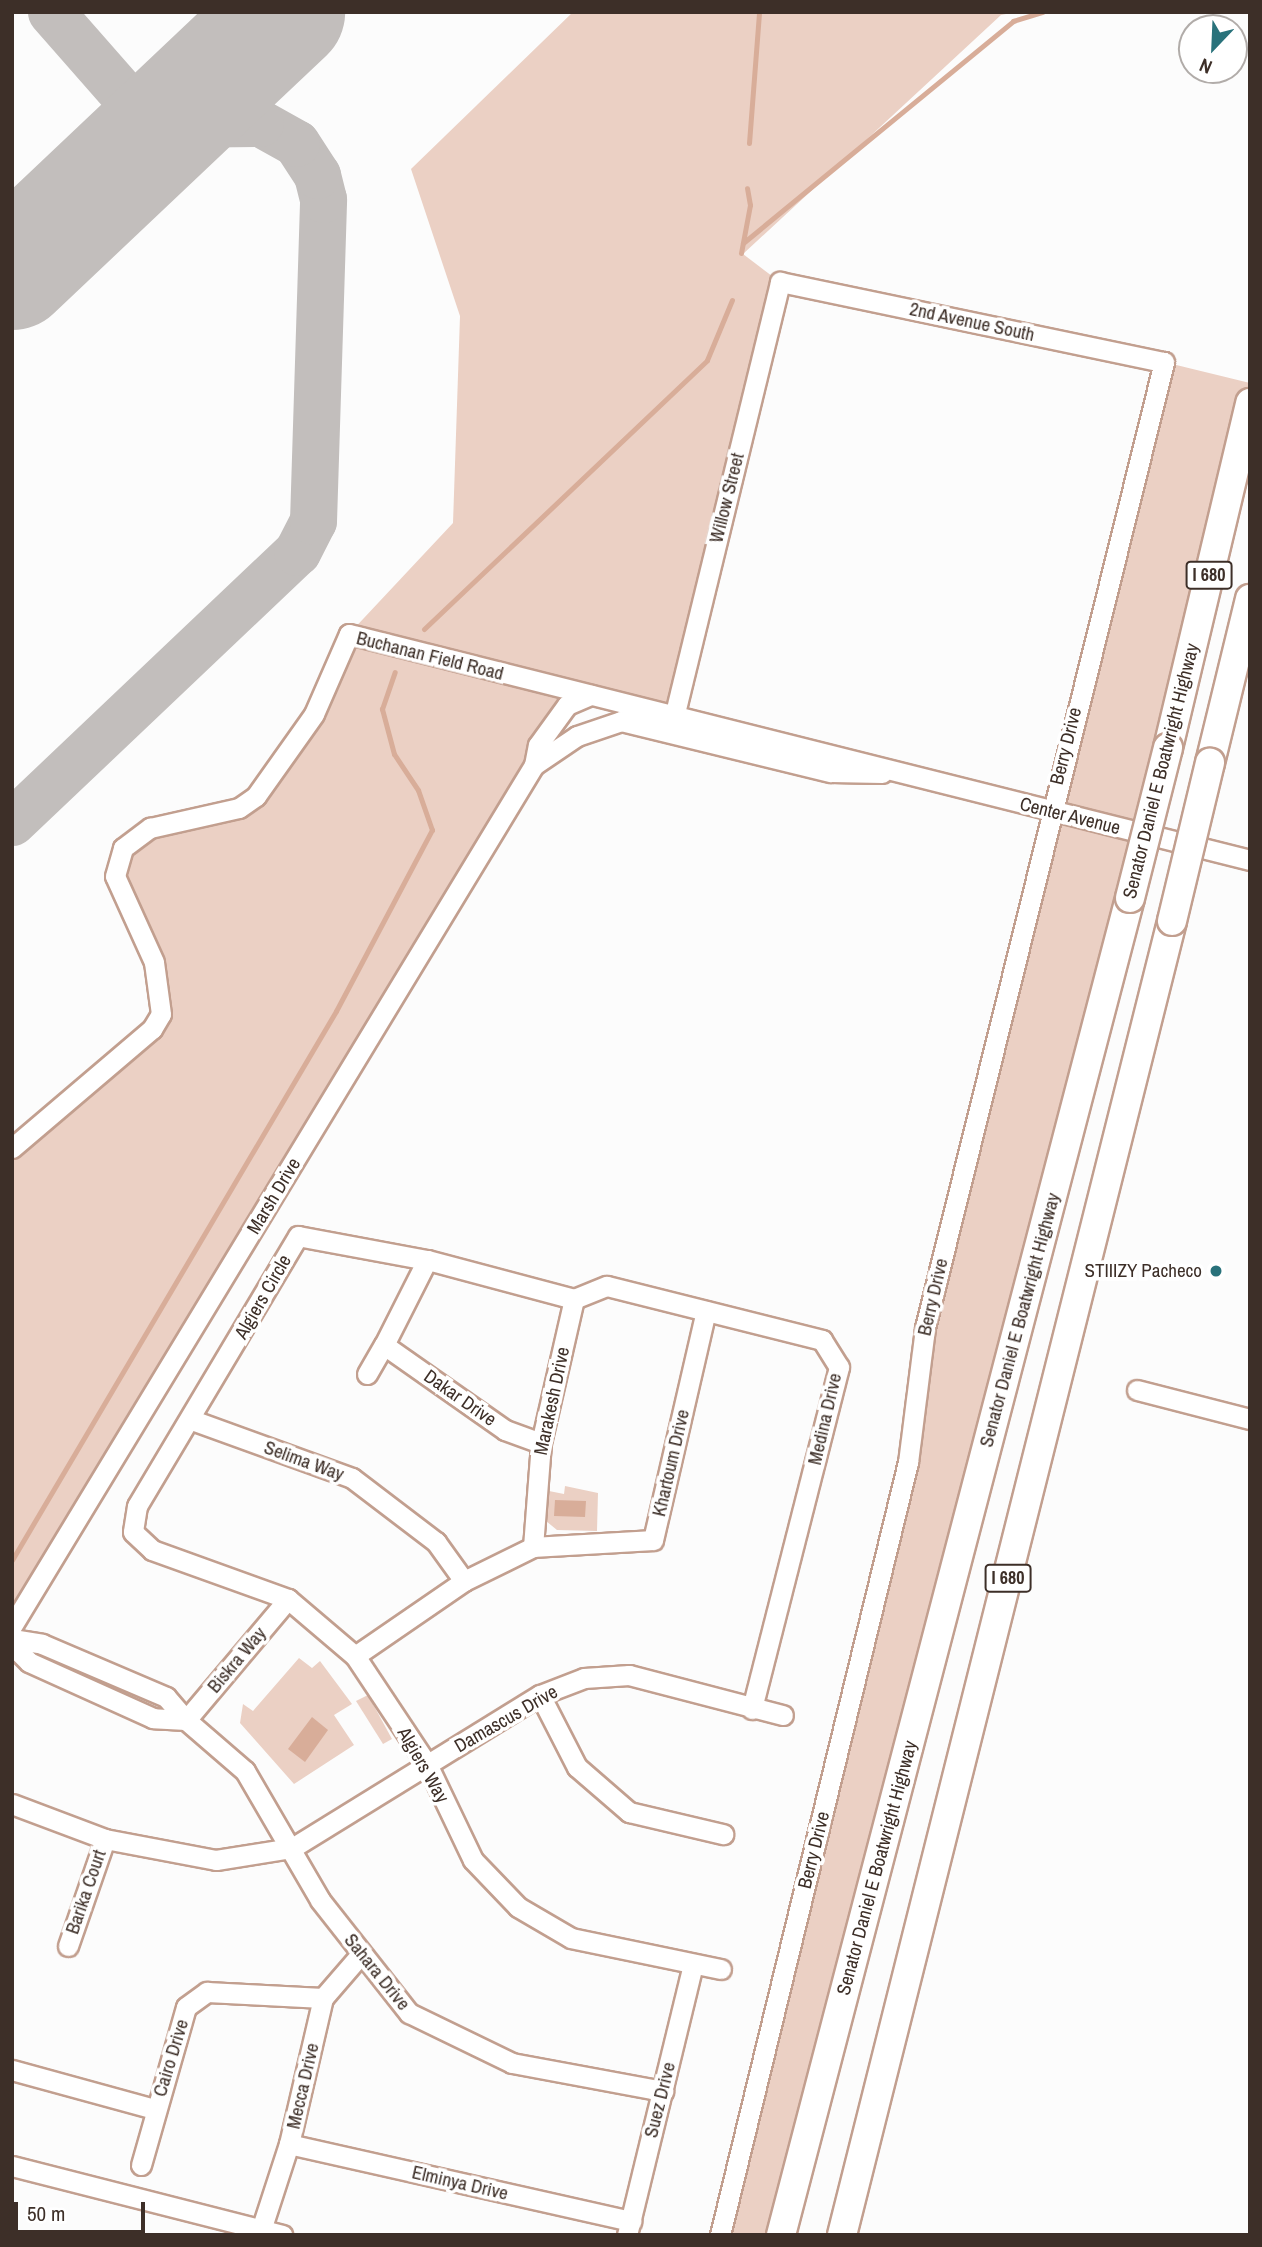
<!DOCTYPE html>
<style>
body{margin:0}
#map{position:relative;width:1262px;height:2247px;overflow:hidden;background:#fcfcfc;font-family:"Archivo Narrow",sans-serif}
div>[style]{position:absolute}
[style*='--x']{left:calc(var(--x)*1px);top:calc(var(--y)*1px);width:calc(var(--w)*1px);rotate:calc(var(--a)*1deg)}
.green>*{inset:0;background:#ebd0c4}
.water>*{inset:0;background:#d8ad99}
.stream>*{height:5px;margin:-2.5px;padding:0 2.5px;transform-origin:2.5px;border-radius:2.5px;background:#d8ad99}
.taxiway>*{height:47px;margin:-23.5px;padding:0 23.5px;transform-origin:23.5px;border-radius:23.5px;background:#c2bebc}
.runway>*{height:119px;margin:-59.5px;padding:0 59.5px;transform-origin:59.5px;border-radius:59.5px;background:#c2bebc}
.roads{filter:drop-shadow(2px 0 #c29f8f) drop-shadow(-2px 0 #c29f8f) drop-shadow(0 2px #c29f8f) drop-shadow(0 -2px #c29f8f)}
.minor>*{height:19px;margin:-9.5px;padding:0 9.5px;transform-origin:9.5px;border-radius:9.5px;background:#fff}
.highway>*{height:28px;margin:-14px;padding:0 14px;transform-origin:14px;border-radius:14px;background:#fff}
.bridges{filter:drop-shadow(2px 0 #c29f8f) drop-shadow(-2px 0 #c29f8f) drop-shadow(0 2px #c29f8f) drop-shadow(0 -2px #c29f8f)}
.highway-bridge>*{height:28px;margin:-14px;padding:0 14px;transform-origin:14px;border-radius:14px;background:#fff}
.dots>*{width:19px;height:19px;translate:-50% -50%;box-sizing:border-box;border:4px solid #fff;border-radius:50%}
span{translate:-50% -50%;white-space:nowrap;text-align:center;line-height:1.15;-webkit-text-stroke:7px #fff;paint-order:stroke}
.shield-label span{padding:2px 5px;background:#fff;border:2px solid;border-radius:5px;-webkit-text-stroke-width:0}
.shield-label{font-size:18px;color:#3d2f28;font-weight:700}
.street-label{font-size:19px;color:#3d2f28}
.poi-label{font-size:19px;color:#3d2f28}
.right{translate:-100% -50%;text-align:right}
.frame{position:absolute;inset:0;border:14px solid #3d2f28;pointer-events:none}
.north{position:absolute;left:1178px;top:14px;width:70px;height:70px;box-sizing:border-box;background:#fff;border:2px solid #b1aca9;border-radius:50%;rotate:203deg;font-size:19px;font-weight:700;line-height:28px;text-align:center;color:#3d2f28}
.north::after{content:'';display:block;margin:auto;width:24px;height:32px;background:#29727b;clip-path:polygon(50% 0,100% 100%,50% 72%,0 100%)}
.scale{position:absolute;left:14px;top:2202px;width:131px;height:32px;box-sizing:border-box;border:4px solid #3d2f28;border-top:0;padding-left:9px;font-size:21px;line-height:24px;white-space:nowrap;color:#3d2f28;-webkit-text-stroke:5px #fff;paint-order:stroke}
</style>
<div id="map">
<div class="green">
<i style="clip-path:polygon(573px 12px,1016px 12px,1001px 15px,743px 254px,780px 282px,675px 713px,567px 705px,538px 745px,534px 765px,12px 1626px,12px 1148px,152px 1029px,161px 1014px,154px 962px,115px 876px,123px 848px,150px 828px,239px 808px,256px 796px,314px 714px,349px 634px,453px 523px,460px 316px,411px 169px)"></i>
<i style="clip-path:polygon(1164px 362px,1250px 383px,1250px 403px,781px 2235px,720px 2235px,908px 1462px,920px 1350px)"></i>
<i style="clip-path:polygon(565px 1486px,598px 1493px,597px 1531px,557px 1530px,546px 1521px,549px 1491px,564px 1494px)"></i>
<i style="clip-path:polygon(299px 1658px,312px 1668px,320px 1661px,352px 1704px,334px 1715px,354px 1745px,294px 1784px,240px 1723px,243px 1704px,253px 1711px)"></i>
<i style="clip-path:polygon(368px 1695px,392px 1739px,383px 1744px,356px 1701px)"></i>
</div>
<div class="water">
<i style="clip-path:polygon(555px 1500px,586px 1501px,585px 1517px,554px 1516px)"></i>
<i style="clip-path:polygon(312px 1717px,328px 1730px,305px 1762px,288px 1749px)"></i>
</div>
<div class="stream">
<i style="--x:749;--y:143;--w:131;--a:-85.6"></i>
<i style="--x:743;--y:243;--w:350;--a:-39.4"></i>
<i style="--x:1013;--y:21;--w:31;--a:-17"></i>
<i style="--x:741;--y:253;--w:49;--a:-79.4"></i>
<i style="--x:750;--y:205;--w:17;--a:-100"></i>
<i style="--x:424;--y:629;--w:390;--a:-43.5"></i>
<i style="--x:707;--y:360;--w:65;--a:-67.4"></i>
<i style="--x:12;--y:1560;--w:637;--a:-59.45"></i>
<i style="--x:336;--y:1011;--w:205;--a:-62.1"></i>
<i style="--x:432;--y:830;--w:42;--a:-109.3"></i>
<i style="--x:418;--y:790;--w:43;--a:-123.7"></i>
<i style="--x:394;--y:754;--w:47;--a:-104.9"></i>
<i style="--x:382;--y:709;--w:39;--a:-71"></i>
</div>
<div class="taxiway">
<i style="--x:51;--y:12;--w:142;--a:48.7"></i>
<i style="--x:145;--y:119;--w:20;--a:96"></i>
<i style="--x:143;--y:139;--w:25;--a:124"></i>
<i style="--x:12;--y:822;--w:393;--a:-43.5"></i>
<i style="--x:297;--y:552;--w:35;--a:-63"></i>
<i style="--x:313;--y:521;--w:322;--a:-88.2"></i>
<i style="--x:323;--y:199;--w:25;--a:-104"></i>
<i style="--x:317;--y:175;--w:38;--a:-123"></i>
<i style="--x:296;--y:143;--w:41;--a:-150.9"></i>
<i style="--x:260;--y:123;--w:94;--a:179.4"></i>
</div>
<div class="runway">
<i style="--x:12;--y:270;--w:376;--a:-43.4"></i>
</div>
<div class="roads">
<div class="minor">
<i style="--x:675;--y:713;--w:444;--a:-76.3"></i>
<i style="--x:780;--y:282;--w:392;--a:11.8"></i>
<i style="--x:1164;--y:362;--w:995;--a:103.9"></i>
<i style="--x:925;--y:1328;--w:135;--a:97.2"></i>
<i style="--x:908;--y:1462;--w:796;--a:103.67"></i>
<i style="--x:534;--y:765;--w:52;--a:-34"></i>
<i style="--x:577;--y:736;--w:46;--a:-18.8"></i>
<i style="--x:621;--y:721;--w:216;--a:13.7"></i>
<i style="--x:831;--y:772;--w:51;--a:1.1"></i>
<i style="--x:12;--y:1148;--w:184;--a:-40.4"></i>
<i style="--x:152;--y:1029;--w:17;--a:-59"></i>
<i style="--x:161;--y:1014;--w:52;--a:-97.7"></i>
<i style="--x:154;--y:962;--w:94;--a:-114.4"></i>
<i style="--x:115;--y:876;--w:29;--a:-74"></i>
<i style="--x:123;--y:848;--w:34;--a:-37"></i>
<i style="--x:150;--y:828;--w:91;--a:-12.7"></i>
<i style="--x:239;--y:808;--w:21;--a:-35"></i>
<i style="--x:256;--y:796;--w:100;--a:-54.7"></i>
<i style="--x:314;--y:714;--w:87;--a:-66.4"></i>
<i style="--x:349;--y:634;--w:929;--a:14.08"></i>
<i style="--x:427;--y:1260;--w:95;--a:116.8"></i>
<i style="--x:384;--y:1345;--w:148;--a:35.1"></i>
<i style="--x:505;--y:1430;--w:38;--a:20"></i>
<i style="--x:574;--y:1299;--w:152;--a:-165.1"></i>
<i style="--x:427;--y:1260;--w:131;--a:-169.5"></i>
<i style="--x:298;--y:1236;--w:314;--a:120.8"></i>
<i style="--x:137;--y:1506;--w:26;--a:99"></i>
<i style="--x:133;--y:1532;--w:26;--a:43"></i>
<i style="--x:152;--y:1550;--w:145;--a:19.8"></i>
<i style="--x:288;--y:1599;--w:88;--a:40.4"></i>
<i style="--x:355;--y:1656;--w:132;--a:56.4"></i>
<i style="--x:428;--y:1766;--w:104;--a:64.4"></i>
<i style="--x:473;--y:1860;--w:65;--a:46.2"></i>
<i style="--x:518;--y:1907;--w:61;--a:30.3"></i>
<i style="--x:571;--y:1938;--w:153;--a:11.7"></i>
<i style="--x:574;--y:1299;--w:35;--a:-22"></i>
<i style="--x:607;--y:1286;--w:222;--a:14.1"></i>
<i style="--x:822;--y:1340;--w:32;--a:58"></i>
<i style="--x:839;--y:1367;--w:353;--a:104.3"></i>
<i style="--x:367;--y:1374;--w:34;--a:-60"></i>
<i style="--x:1137;--y:1390;--w:117;--a:14.4"></i>
<i style="--x:192;--y:1420;--w:170;--a:19.9"></i>
<i style="--x:352;--y:1478;--w:106;--a:37.3"></i>
<i style="--x:436;--y:1542;--w:48;--a:54.3"></i>
<i style="--x:533;--y:1547;--w:104;--a:-85.6"></i>
<i style="--x:541;--y:1443;--w:148;--a:-77.1"></i>
<i style="--x:288;--y:1599;--w:158;--a:130.1"></i>
<i style="--x:186;--y:1720;--w:78;--a:40.8"></i>
<i style="--x:245;--y:1771;--w:149;--a:59.8"></i>
<i style="--x:320;--y:1900;--w:144;--a:51.8"></i>
<i style="--x:409;--y:2013;--w:114;--a:25.9"></i>
<i style="--x:512;--y:2063;--w:154;--a:10.5"></i>
<i style="--x:12;--y:1626;--w:1007;--a:-58.77"></i>
<i style="--x:534;--y:765;--w:20;--a:-79"></i>
<i style="--x:538;--y:745;--w:49;--a:-54.1"></i>
<i style="--x:567;--y:705;--w:26;--a:-23"></i>
<i style="--x:12;--y:1639;--w:30;--a:9"></i>
<i style="--x:42;--y:1644;--w:135;--a:23.1"></i>
<i style="--x:166;--y:1697;--w:30;--a:49"></i>
<i style="--x:186;--y:1720;--w:33;--a:-177"></i>
<i style="--x:153;--y:1718;--w:136;--a:-155.7"></i>
<i style="--x:29;--y:1662;--w:24;--a:-135"></i>
<i style="--x:355;--y:1656;--w:132;--a:-34.5"></i>
<i style="--x:464;--y:1581;--w:77;--a:-26.2"></i>
<i style="--x:533;--y:1547;--w:120;--a:-3.3"></i>
<i style="--x:653;--y:1540;--w:235;--a:-77"></i>
<i style="--x:540;--y:1695;--w:81;--a:62.8"></i>
<i style="--x:577;--y:1767;--w:69;--a:40.9"></i>
<i style="--x:629;--y:1812;--w:97;--a:13.2"></i>
<i style="--x:12;--y:1804;--w:99;--a:20.6"></i>
<i style="--x:105;--y:1839;--w:113;--a:10.7"></i>
<i style="--x:216;--y:1860;--w:77;--a:-9"></i>
<i style="--x:292;--y:1848;--w:291;--a:-31.7"></i>
<i style="--x:540;--y:1695;--w:47;--a:-21.1"></i>
<i style="--x:584;--y:1678;--w:45;--a:-3.8"></i>
<i style="--x:629;--y:1675;--w:159;--a:14.6"></i>
<i style="--x:68;--y:1946;--w:113;--a:-70.9"></i>
<i style="--x:12;--y:2070;--w:148;--a:15.3"></i>
<i style="--x:289;--y:2144;--w:351;--a:12.7"></i>
<i style="--x:141;--y:2165;--w:164;--a:-74.1"></i>
<i style="--x:186;--y:2007;--w:26;--a:-36"></i>
<i style="--x:207;--y:1992;--w:116;--a:3"></i>
<i style="--x:12;--y:2166;--w:279;--a:14.3"></i>
<i style="--x:261;--y:2230;--w:90;--a:-72"></i>
<i style="--x:289;--y:2144;--w:150;--a:-76.9"></i>
<i style="--x:323;--y:1998;--w:58;--a:-49.2"></i>
<i style="--x:627;--y:2235;--w:278;--a:-76.3"></i>
</div>
<div class="highway">
<i style="--x:1168;--y:748;--w:355;--a:-76.6"></i>
<i style="--x:1210;--y:763;--w:169;--a:-76.3"></i>
<i style="--x:781;--y:2235;--w:1382;--a:-75.37"></i>
<i style="--x:842;--y:2235;--w:1355;--a:-75.9"></i>
</div>
</div>
<div class="bridges">
<div class="highway-bridge">
<i style="--x:1130;--y:898;--w:155;--a:-75.8"></i>
<i style="--x:1172;--y:921;--w:163;--a:-76.5"></i>
</div>
</div>
<div class="dots">
<i style="left:1216px;top:1271px;background:#29727b"></i>
</div>
<div class="shield-label">
<span style="left:1209px;top:575px">I 680</span>
<span style="left:1008px;top:1578px">I 680</span>
</div>
<div class="street-label">
<span style="left:972px;top:322px;rotate:12deg">2nd Avenue South</span>
<span style="left:727px;top:498px;rotate:-76deg">Willow Street</span>
<span style="left:430px;top:656px;rotate:14deg">Buchanan Field Road</span>
<span style="left:1066px;top:746px;rotate:-76deg">Berry Drive</span>
<span style="left:1161px;top:771px;rotate:-76deg">Senator Daniel E Boatwright Highway</span>
<span style="left:1070px;top:816px;rotate:14deg">Center Avenue</span>
<span style="left:274px;top:1196px;rotate:-59deg">Marsh Drive</span>
<span style="left:263px;top:1297px;rotate:-60deg">Algiers Circle</span>
<span style="left:933px;top:1297px;rotate:-77deg">Berry Drive</span>
<span style="left:1020px;top:1320px;rotate:-75deg">Senator Daniel E Boatwright Highway</span>
<span style="left:460px;top:1398px;rotate:35deg">Dakar Drive</span>
<span style="left:552px;top:1401px;rotate:-78deg">Marakesh Drive</span>
<span style="left:825px;top:1419px;rotate:-77deg">Medina Drive</span>
<span style="left:304px;top:1461px;rotate:20deg">Selima Way</span>
<span style="left:671px;top:1463px;rotate:-77deg">Khartoum Drive</span>
<span style="left:237px;top:1660px;rotate:-50deg">Biskra Way</span>
<span style="left:506px;top:1719px;rotate:-30deg">Damascus Drive</span>
<span style="left:423px;top:1765px;rotate:60deg">Algiers Way</span>
<span style="left:814px;top:1850px;rotate:-76deg">Berry Drive</span>
<span style="left:877px;top:1868px;rotate:-75deg">Senator Daniel E Boatwright Highway</span>
<span style="left:86px;top:1892px;rotate:-71deg">Barika Court</span>
<span style="left:377px;top:1972px;rotate:51deg">Sahara Drive</span>
<span style="left:171px;top:2058px;rotate:-73deg">Cairo Drive</span>
<span style="left:303px;top:2086px;rotate:-77deg">Mecca Drive</span>
<span style="left:660px;top:2100px;rotate:-76deg">Suez Drive</span>
<span style="left:460px;top:2183px;rotate:13deg">Elminya Drive</span>
</div>
<div class="poi-label">
<span class="right" style="left:1202px;top:1271px">STIIIZY Pacheco</span>
</div>
<div class="frame"></div>
<div class="north">N</div>
<div class="scale">50 m</div>
</div>
